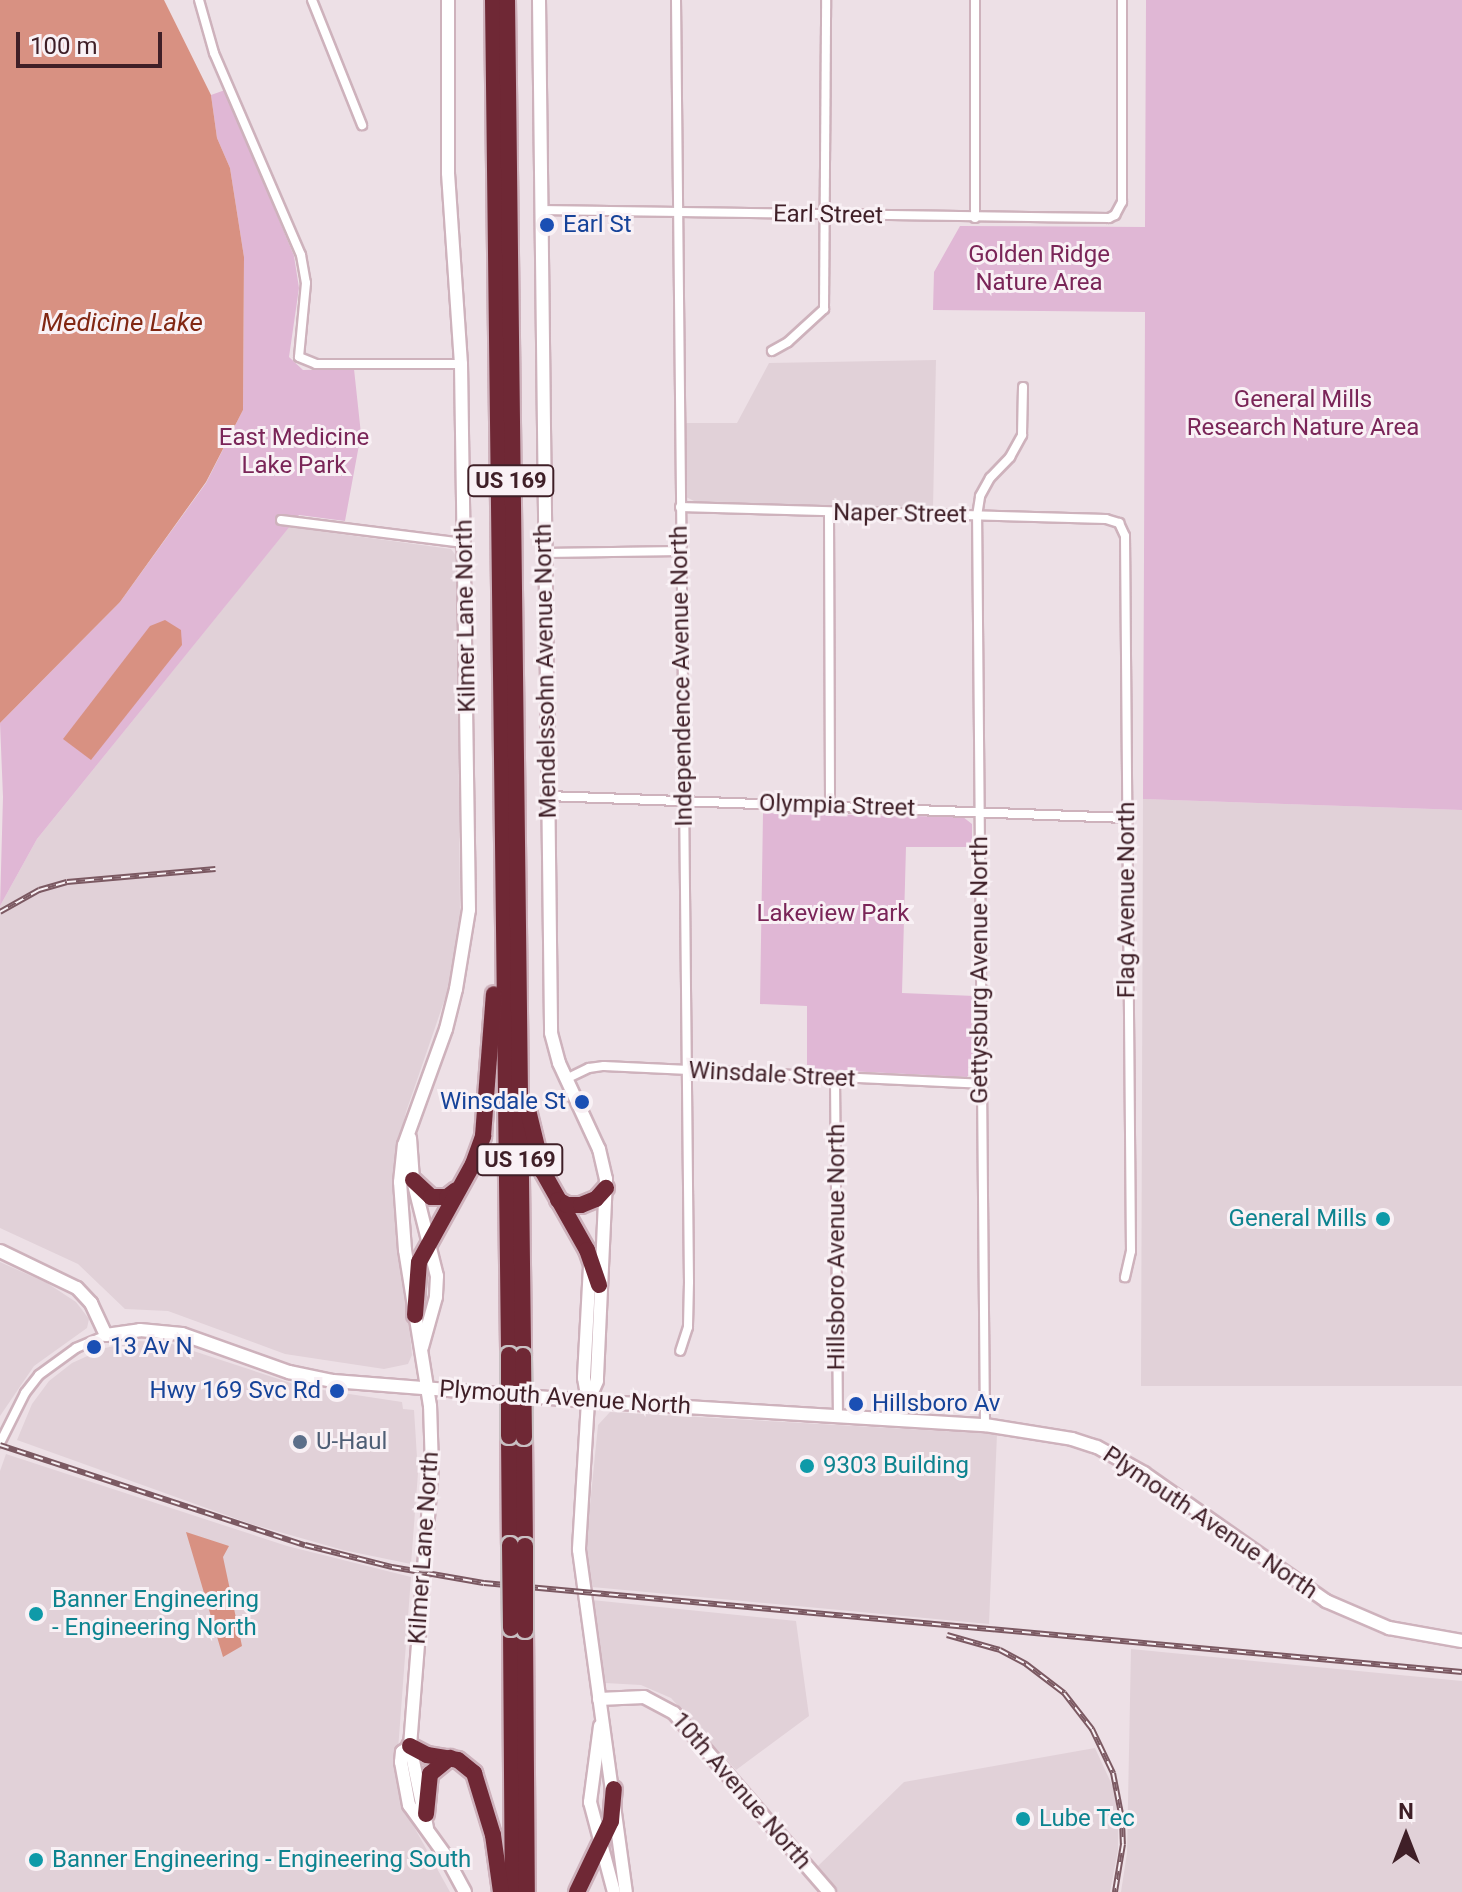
<!DOCTYPE html>
<style>
body{margin:0}
#map{position:relative;width:1462px;height:1892px;overflow:hidden;background:#ede0e6;font-family:Roboto,sans-serif}
div>[style]{position:absolute}
[style*='--x']{left:calc(var(--x)*1px);top:calc(var(--y)*1px);width:calc(var(--w)*1px);rotate:calc(var(--a)*1deg)}
.built>*{inset:0;background:#e1d1d8}
.green>*{inset:0;background:#e0b7d5}
.water>*{inset:0;background:#d89182}
.roads{filter:drop-shadow(2px 0 #ceb2bc) drop-shadow(-2px 0 #ceb2bc) drop-shadow(0 2px #ceb2bc) drop-shadow(0 -2px #ceb2bc)}
.street>*{height:8px;margin:-4px;padding:0 4px;transform-origin:4px;border-radius:4px;background:#fff}
.secondary>*{height:12px;margin:-6px;padding:0 6px;transform-origin:6px;border-radius:6px;background:#fff}
.highway>*{height:16px;margin:-8px;padding:0 8px;transform-origin:8px;border-radius:8px;background:#6f2835}
.rail>*{height:6px;margin-top:-3px;transform-origin:0;background:repeating-linear-gradient(90deg,#f9f1f5 0 9px,#7b5962 0 18px);box-sizing:border-box;border-block:2px solid #7b5962}
.bridges{filter:drop-shadow(2px 0 #c9c0c3) drop-shadow(-2px 0 #c9c0c3) drop-shadow(0 2px #c9c0c3) drop-shadow(0 -2px #c9c0c3)}
.highway-bridge>*{height:16px;margin:-8px;padding:0 8px;transform-origin:8px;border-radius:8px;background:#6f2835}
.dots>*{width:22px;height:22px;translate:-50% -50%;box-sizing:border-box;border:4px solid #f9f1f5;border-radius:50%}
span{translate:-50% -50%;white-space:nowrap;text-align:center;line-height:1.15;-webkit-text-stroke:6px #f9f1f5;paint-order:stroke}
.shield-label span{padding:2px 6px;background:#f9f1f5;border:2px solid;border-radius:6px;-webkit-text-stroke-width:0}
.shield-label{font-size:22px;color:#3f1f27;font-weight:700}
.street-label{font-size:24px;color:#3f1f27}
.transit-label{font-size:24px;color:#164399}
.left{translate:0 -50%;text-align:left}
.right{translate:-100% -50%;text-align:right}
.park-label{font-size:24px;color:#7a2558}
.culture-label{font-size:24px;color:#0d838f}
.service-label{font-size:24px;color:#4e5e75}
.water-label{font-size:26px;color:#812713;font-style:italic}
.north{position:absolute;left:1366px;top:1796px;width:80px;height:80px;-webkit-text-stroke:6px #f9f1f5;paint-order:stroke;rotate:0deg;font-size:22px;font-weight:700;line-height:32px;text-align:center;color:#3f1f27}
.north::after{content:'';display:block;margin:auto;width:28px;height:36px;background:#3f1f27;clip-path:polygon(50% 0,100% 100%,50% 72%,0 100%)}
.scale{position:absolute;left:16px;top:32px;width:146px;height:36px;box-sizing:border-box;border:4px solid #3f1f27;border-top:0;padding-left:10px;font-size:24px;line-height:28px;white-space:nowrap;color:#3f1f27;-webkit-text-stroke:6px #f9f1f5;paint-order:stroke}
</style>
<div id="map">
<div class="built">
<i style="clip-path:polygon(936px 360px,933px 509px,696px 502px,686px 497px,684px 423px,737px 423px,769px 363px)"></i>
<i style="clip-path:polygon(289px 527px,451px 549px,457px 557px,460px 915px,449px 987px,406px 1112px,394px 1166px,412px 1355px,408px 1364px,384px 1369px,285px 1354px,168px 1311px,125px 1309px,78px 1264px,0 1228px,0 906px,37px 839px)"></i>
<i style="clip-path:polygon(1143px 799px,1462px 810px,1462px 1386px,1141px 1386px)"></i>
<i style="clip-path:polygon(0 1262px,47px 1283px,76px 1302px,89px 1319px,87px 1328px,34px 1366px,0 1416px)"></i>
<i style="clip-path:polygon(139px 1341px,169px 1343px,303px 1387px,402px 1402px,403px 1409px,414px 1410px,418px 1473px,411px 1564px,343px 1550px,251px 1524px,17px 1440px,32px 1404px,49px 1381px,72px 1363px,105px 1348px)"></i>
<i style="clip-path:polygon(610px 1412px,997px 1434px,989px 1624px,592px 1587px,586px 1545px,598px 1425px)"></i>
<i style="clip-path:polygon(6px 1454px,287px 1546px,411px 1577px,398px 1750px,401px 1782px,408px 1816px,450px 1892px,0 1892px,0 1471px)"></i>
<i style="clip-path:polygon(592px 1600px,796px 1621px,809px 1716px,736px 1770px,671px 1698px,641px 1685px,605px 1683px)"></i>
<i style="clip-path:polygon(1131px 1649px,1462px 1681px,1462px 1892px,1121px 1892px,1127px 1853px)"></i>
<i style="clip-path:polygon(1095px 1748px,1113px 1787px,1118px 1815px,1118px 1850px,1110px 1892px,838px 1892px,817px 1867px,904px 1782px)"></i>
</div>
<div class="green">
<i style="clip-path:polygon(1146px 0,1462px 0,1462px 810px,1143px 799px,1145px 312px,933px 310px,934px 272px,960px 226px,1145px 227px)"></i>
<i style="clip-path:polygon(225px 90px,294px 256px,299px 288px,289px 357px,303px 370px,354px 369px,361px 434px,345px 521px,299px 515px,37px 839px,0 906px,3px 797px,0 723px,120px 602px,206px 483px,243px 410px,244px 257px,230px 168px,217px 138px,211px 95px)"></i>
<i style="clip-path:polygon(763px 813px,963px 817px,972px 824px,972px 847px,906px 847px,902px 993px,975px 996px,976px 1067px,967px 1077px,807px 1069px,807px 1006px,760px 1004px)"></i>
</div>
<div class="water">
<i style="clip-path:polygon(0 0,164px 0,211px 95px,217px 138px,230px 168px,244px 257px,243px 410px,206px 482px,120px 602px,0 723px)"></i>
<i style="clip-path:polygon(165px 620px,181px 630px,182px 645px,91px 760px,63px 739px,150px 626px)"></i>
<i style="clip-path:polygon(186px 1532px,229px 1546px,223px 1557px,242px 1646px,223px 1657px)"></i>
</div>
<div class="roads">
<div class="street">
<i style="--x:199;--y:0;--w:55;--a:74.2"></i>
<i style="--x:214;--y:53;--w:220;--a:66.7"></i>
<i style="--x:301;--y:255;--w:28;--a:80"></i>
<i style="--x:306;--y:283;--w:74;--a:95.4"></i>
<i style="--x:299;--y:357;--w:18;--a:22"></i>
<i style="--x:316;--y:364;--w:145;--a:0"></i>
<i style="--x:312;--y:0;--w:135;--a:68.2"></i>
<i style="--x:676;--y:0;--w:1282;--a:89.42"></i>
<i style="--x:689;--y:1282;--w:45;--a:91.3"></i>
<i style="--x:688;--y:1327;--w:25;--a:108"></i>
<i style="--x:540;--y:210;--w:569;--a:0.81"></i>
<i style="--x:1109;--y:218;--w:7;--a:-27"></i>
<i style="--x:1115;--y:215;--w:15;--a:-62"></i>
<i style="--x:1122;--y:202;--w:202;--a:-90"></i>
<i style="--x:975;--y:218;--w:218;--a:-90"></i>
<i style="--x:772;--y:351;--w:18;--a:-29"></i>
<i style="--x:788;--y:342;--w:49;--a:-42.5"></i>
<i style="--x:824;--y:309;--w:309;--a:-89.6"></i>
<i style="--x:680;--y:507;--w:426;--a:1.6"></i>
<i style="--x:1106;--y:519;--w:14;--a:17"></i>
<i style="--x:1119;--y:523;--w:14;--a:65"></i>
<i style="--x:1125;--y:536;--w:715;--a:89.52"></i>
<i style="--x:1131;--y:1251;--w:27;--a:103"></i>
<i style="--x:829;--y:512;--w:294;--a:89.8"></i>
<i style="--x:281;--y:520;--w:184;--a:7.2"></i>
<i style="--x:544;--y:553;--w:137;--a:-0.8"></i>
<i style="--x:548;--y:796;--w:579;--a:2.18"></i>
<i style="--x:835;--y:1078;--w:337;--a:89.5"></i>
<i style="--x:566;--y:1079;--w:25;--a:-26"></i>
<i style="--x:589;--y:1068;--w:15;--a:-8"></i>
<i style="--x:604;--y:1066;--w:377;--a:2.7"></i>
<i style="--x:985;--y:1425;--w:909;--a:-90.5"></i>
<i style="--x:977;--y:516;--w:20;--a:-81"></i>
<i style="--x:980;--y:496;--w:21;--a:-61"></i>
<i style="--x:990;--y:478;--w:29;--a:-46"></i>
<i style="--x:1010;--y:457;--w:25;--a:-61"></i>
<i style="--x:1022;--y:435;--w:48;--a:-88.8"></i>
<i style="--x:0;--y:1443;--w:56;--a:-63.4"></i>
<i style="--x:25;--y:1393;--w:23;--a:-52"></i>
<i style="--x:39;--y:1375;--w:46;--a:-36.1"></i>
<i style="--x:76;--y:1348;--w:33;--a:-23"></i>
</div>
<div class="secondary">
<i style="--x:539;--y:0;--w:1033;--a:89.33"></i>
<i style="--x:551;--y:1033;--w:31;--a:75"></i>
<i style="--x:559;--y:1063;--w:95;--a:65.1"></i>
<i style="--x:599;--y:1149;--w:31;--a:77"></i>
<i style="--x:606;--y:1179;--w:202;--a:92.6"></i>
<i style="--x:597;--y:1381;--w:22;--a:114"></i>
<i style="--x:410;--y:1138;--w:42;--a:85.9"></i>
<i style="--x:413;--y:1180;--w:99;--a:76"></i>
<i style="--x:437;--y:1276;--w:21;--a:93"></i>
<i style="--x:436;--y:1297;--w:52;--a:105.6"></i>
<i style="--x:0;--y:1251;--w:85;--a:25.7"></i>
<i style="--x:77;--y:1288;--w:21;--a:47"></i>
<i style="--x:91;--y:1303;--w:35;--a:65"></i>
<i style="--x:106;--y:1335;--w:34;--a:-8"></i>
<i style="--x:140;--y:1330;--w:42;--a:5.4"></i>
<i style="--x:182;--y:1334;--w:114;--a:19.6"></i>
<i style="--x:289;--y:1372;--w:45;--a:11.6"></i>
<i style="--x:333;--y:1381;--w:256;--a:4.5"></i>
<i style="--x:588;--y:1401;--w:398;--a:3.5"></i>
<i style="--x:985;--y:1425;--w:88;--a:9.1"></i>
<i style="--x:1072;--y:1439;--w:26;--a:18"></i>
<i style="--x:1097;--y:1447;--w:54;--a:29"></i>
<i style="--x:1144;--y:1473;--w:223;--a:35.1"></i>
<i style="--x:1326;--y:1601;--w:69;--a:23.2"></i>
<i style="--x:1389;--y:1628;--w:74;--a:10.1"></i>
<i style="--x:590;--y:1266;--w:112;--a:93.1"></i>
<i style="--x:584;--y:1378;--w:23;--a:80"></i>
<i style="--x:588;--y:1401;--w:149;--a:93.5"></i>
<i style="--x:579;--y:1550;--w:345;--a:82.2"></i>
<i style="--x:599;--y:1699;--w:45;--a:-2.5"></i>
<i style="--x:644;--y:1697;--w:34;--a:28"></i>
<i style="--x:674;--y:1713;--w:237;--a:49.1"></i>
<i style="--x:600;--y:1726;--w:77;--a:97.5"></i>
<i style="--x:590;--y:1802;--w:93;--a:75.1"></i>
<i style="--x:410;--y:1746;--w:10;--a:143"></i>
<i style="--x:402;--y:1752;--w:10;--a:96"></i>
<i style="--x:401;--y:1762;--w:44;--a:79.5"></i>
<i style="--x:409;--y:1805;--w:62;--a:54.2"></i>
<i style="--x:445;--y:1855;--w:42;--a:61.6"></i>
<i style="--x:427;--y:1828;--w:84;--a:-101.7"></i>
<i style="--x:410;--y:1746;--w:279;--a:-85.5"></i>
<i style="--x:432;--y:1468;--w:62;--a:-91.8"></i>
<i style="--x:430;--y:1406;--w:158;--a:-99.1"></i>
<i style="--x:405;--y:1250;--w:68;--a:-94.2"></i>
<i style="--x:400;--y:1182;--w:37;--a:-84"></i>
<i style="--x:404;--y:1145;--w:123;--a:-70.1"></i>
<i style="--x:446;--y:1029;--w:41;--a:-76"></i>
<i style="--x:456;--y:989;--w:80;--a:-80.7"></i>
<i style="--x:469;--y:910;--w:546;--a:-90.84"></i>
<i style="--x:461;--y:364;--w:191;--a:-93.9"></i>
<i style="--x:448;--y:173;--w:173;--a:-90"></i>
</div>
<div class="highway">
<i style="--x:493;--y:0;--w:1355;--a:89.32"></i>
<i style="--x:507;--y:0;--w:1356;--a:89.32"></i>
<i style="--x:528;--y:1110;--w:64;--a:76.4"></i>
<i style="--x:543;--y:1172;--w:90;--a:60.6"></i>
<i style="--x:587;--y:1250;--w:37;--a:71"></i>
<i style="--x:413;--y:1180;--w:25;--a:43"></i>
<i style="--x:431;--y:1197;--w:16;--a:0"></i>
<i style="--x:447;--y:1197;--w:11;--a:-38"></i>
<i style="--x:558;--y:1200;--w:10;--a:29"></i>
<i style="--x:567;--y:1205;--w:14;--a:0"></i>
<i style="--x:581;--y:1205;--w:16;--a:-22"></i>
<i style="--x:596;--y:1199;--w:15;--a:-48"></i>
<i style="--x:415;--y:1315;--w:53;--a:-85.7"></i>
<i style="--x:419;--y:1262;--w:112;--a:-61.1"></i>
<i style="--x:473;--y:1164;--w:30;--a:-70"></i>
<i style="--x:483;--y:1136;--w:142;--a:-85.6"></i>
<i style="--x:509;--y:1436;--w:109;--a:89.5"></i>
<i style="--x:524;--y:1437;--w:109;--a:89.5"></i>
<i style="--x:511;--y:1628;--w:264;--a:89.6"></i>
<i style="--x:525;--y:1630;--w:262;--a:89.6"></i>
<i style="--x:410;--y:1746;--w:19;--a:28"></i>
<i style="--x:427;--y:1755;--w:31;--a:9"></i>
<i style="--x:458;--y:1760;--w:21;--a:39"></i>
<i style="--x:474;--y:1773;--w:65;--a:73"></i>
<i style="--x:493;--y:1835;--w:58;--a:82"></i>
<i style="--x:426;--y:1814;--w:40;--a:-84.3"></i>
<i style="--x:430;--y:1774;--w:26;--a:-39"></i>
<i style="--x:577;--y:1892;--w:79;--a:-64.4"></i>
<i style="--x:611;--y:1821;--w:32;--a:-85"></i>
</div>
</div>
<div class="rail">
<i style="--x:0;--y:912;--w:45;--a:-29.4"></i>
<i style="--x:39;--y:890;--w:29;--a:-16"></i>
<i style="--x:67;--y:882;--w:149;--a:-5"></i>
<i style="--x:0;--y:1445;--w:321;--a:18.2"></i>
<i style="--x:305;--y:1545;--w:90;--a:14.2"></i>
<i style="--x:392;--y:1567;--w:93;--a:9.9"></i>
<i style="--x:484;--y:1583;--w:982;--a:5.2"></i>
<i style="--x:947;--y:1635;--w:55;--a:15.8"></i>
<i style="--x:1000;--y:1650;--w:30;--a:28"></i>
<i style="--x:1026;--y:1664;--w:48;--a:37.3"></i>
<i style="--x:1064;--y:1693;--w:46;--a:52.1"></i>
<i style="--x:1092;--y:1729;--w:49;--a:64.5"></i>
<i style="--x:1113;--y:1773;--w:47;--a:78.9"></i>
<i style="--x:1122;--y:1819;--w:25;--a:88"></i>
<i style="--x:1123;--y:1844;--w:49;--a:99.5"></i>
</div>
<div class="bridges">
<div class="highway-bridge">
<i style="--x:509;--y:1355;--w:81;--a:90"></i>
<i style="--x:523;--y:1356;--w:81;--a:89.3"></i>
<i style="--x:510;--y:1545;--w:83;--a:89.3"></i>
<i style="--x:525;--y:1546;--w:84;--a:90"></i>
</div>
</div>
<div class="dots">
<i style="left:547px;top:225px;background:#1a4fb4"></i>
<i style="left:582px;top:1102px;background:#1a4fb4"></i>
<i style="left:1383px;top:1219px;background:#0f9aa8"></i>
<i style="left:94px;top:1347px;background:#1a4fb4"></i>
<i style="left:337px;top:1391px;background:#1a4fb4"></i>
<i style="left:856px;top:1404px;background:#1a4fb4"></i>
<i style="left:300px;top:1442px;background:#5c6f8a"></i>
<i style="left:807px;top:1466px;background:#0f9aa8"></i>
<i style="left:36px;top:1614px;background:#0f9aa8"></i>
<i style="left:1023px;top:1819px;background:#0f9aa8"></i>
<i style="left:36px;top:1860px;background:#0f9aa8"></i>
</div>
<div class="shield-label">
<span style="left:511px;top:481px">US 169</span>
<span style="left:520px;top:1160px">US 169</span>
</div>
<div class="street-label">
<span style="left:828px;top:215px;rotate:1deg">Earl Street</span>
<span style="left:900px;top:514px;rotate:1deg">Naper Street</span>
<span style="left:466px;top:616px;rotate:-91deg">Kilmer Lane North</span>
<span style="left:546px;top:671px;rotate:-91deg">Mendelssohn Avenue North</span>
<span style="left:682px;top:676px;rotate:-91deg">Independence Avenue North</span>
<span style="left:837px;top:806px;rotate:2deg">Olympia Street</span>
<span style="left:1127px;top:900px;rotate:-90deg">Flag Avenue North</span>
<span style="left:980px;top:970px;rotate:-90deg">Gettysburg Avenue North</span>
<span style="left:772px;top:1075px;rotate:3deg">Winsdale Street</span>
<span style="left:837px;top:1247px;rotate:-90deg">Hillsboro Avenue North</span>
<span style="left:565px;top:1398px;rotate:4deg">Plymouth Avenue North</span>
<span style="left:1210px;top:1523px;rotate:34deg">Plymouth Avenue North</span>
<span style="left:424px;top:1548px;rotate:-86deg">Kilmer Lane North</span>
<span style="left:741px;top:1791px;rotate:49deg">10th Avenue North</span>
</div>
<div class="transit-label">
<span class="left" style="left:563px;top:225px">Earl St</span>
<span class="right" style="left:566px;top:1102px">Winsdale St</span>
<span class="left" style="left:110px;top:1347px">13 Av N</span>
<span class="right" style="left:321px;top:1391px">Hwy 169 Svc Rd</span>
<span class="left" style="left:872px;top:1404px">Hillsboro Av</span>
</div>
<div class="park-label">
<span style="left:1039px;top:269px">Golden Ridge<br>Nature Area</span>
<span style="left:1303px;top:414px">General Mills<br>Research Nature Area</span>
<span style="left:294px;top:452px">East Medicine<br>Lake Park</span>
<span style="left:833px;top:914px">Lakeview Park</span>
</div>
<div class="culture-label">
<span class="right" style="left:1367px;top:1219px">General Mills</span>
<span class="left" style="left:823px;top:1466px">9303 Building</span>
<span class="left" style="left:52px;top:1614px">Banner Engineering<br>- Engineering North</span>
<span class="left" style="left:1039px;top:1819px">Lube Tec</span>
<span class="left" style="left:52px;top:1860px">Banner Engineering - Engineering South</span>
</div>
<div class="service-label">
<span class="left" style="left:316px;top:1442px">U-Haul</span>
</div>
<div class="water-label">
<span style="left:122px;top:323px">Medicine Lake</span>
</div>
<div class="north">N</div>
<div class="scale">100 m</div>
</div>
